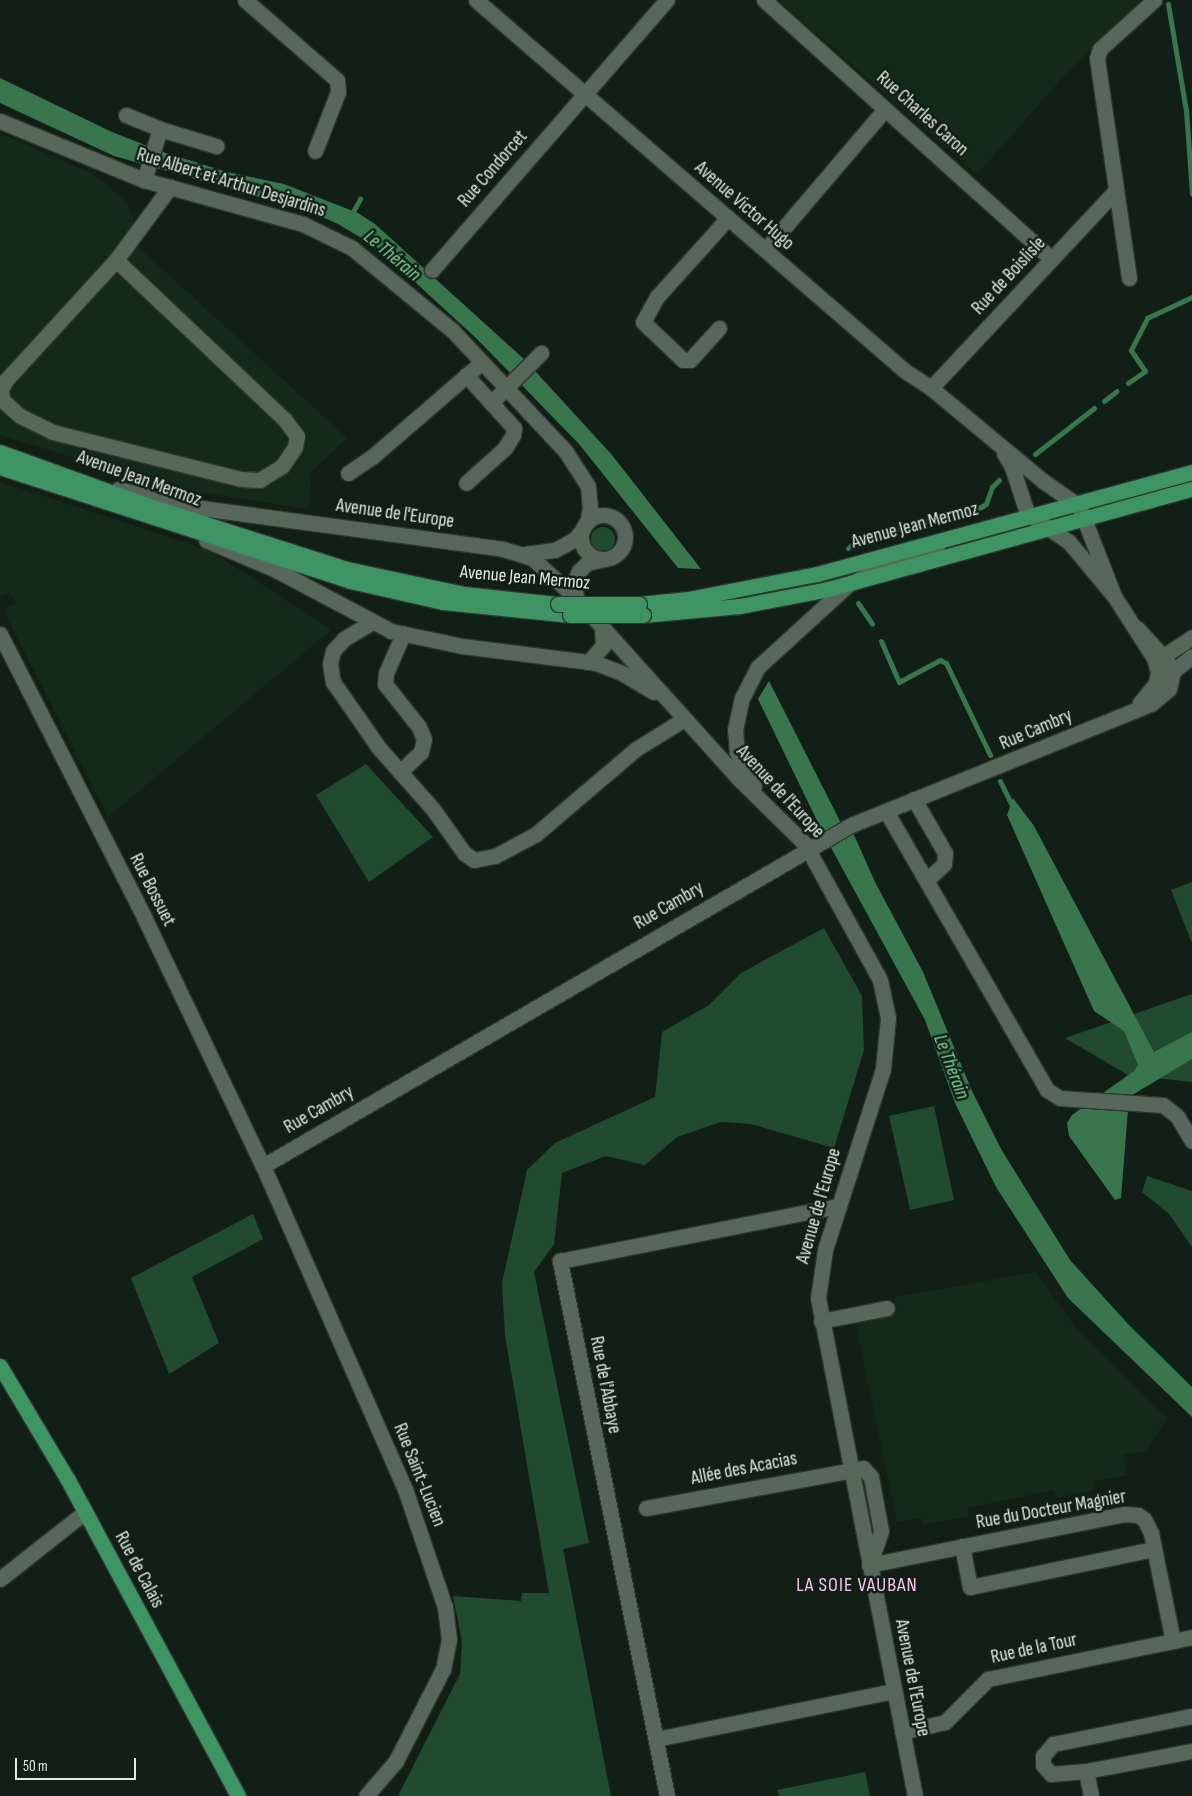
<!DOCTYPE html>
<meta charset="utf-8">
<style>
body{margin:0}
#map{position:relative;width:1192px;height:1796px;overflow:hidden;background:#121f16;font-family:"Sofia Sans Condensed",sans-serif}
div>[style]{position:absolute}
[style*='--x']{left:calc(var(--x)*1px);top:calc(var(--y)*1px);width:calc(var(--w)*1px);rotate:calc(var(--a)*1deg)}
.built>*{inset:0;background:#15291b}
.green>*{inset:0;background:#224a2f}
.round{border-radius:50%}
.water>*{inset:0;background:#39764e}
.stream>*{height:5px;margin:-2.5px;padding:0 2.5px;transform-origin:2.5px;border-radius:2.5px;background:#39764e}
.roads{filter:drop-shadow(1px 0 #2e3630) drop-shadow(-1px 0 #2e3630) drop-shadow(0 1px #2e3630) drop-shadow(0 -1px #2e3630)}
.minor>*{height:15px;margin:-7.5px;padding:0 7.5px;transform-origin:7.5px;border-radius:7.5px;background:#58675b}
.minor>.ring{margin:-7.5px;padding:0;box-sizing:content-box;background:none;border:15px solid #58675b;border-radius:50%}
.major>*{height:15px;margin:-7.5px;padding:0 7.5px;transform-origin:7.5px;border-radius:7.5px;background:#3e9462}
.bridges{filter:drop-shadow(1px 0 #2e3630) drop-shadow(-1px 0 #2e3630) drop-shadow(0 1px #2e3630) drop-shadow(0 -1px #2e3630)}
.major-bridge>*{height:15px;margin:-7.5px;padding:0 7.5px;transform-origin:7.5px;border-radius:7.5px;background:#3e9462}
span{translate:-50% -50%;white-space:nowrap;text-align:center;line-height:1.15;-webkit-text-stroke:5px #121f16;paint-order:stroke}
.street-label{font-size:19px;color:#e0e9e2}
.water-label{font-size:20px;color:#7ed599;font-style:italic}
.neighbourhood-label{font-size:20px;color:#f9c5ef;letter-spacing:1px}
.scale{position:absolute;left:15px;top:1758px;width:121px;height:22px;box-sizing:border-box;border:2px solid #e0e9e2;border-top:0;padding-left:6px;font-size:15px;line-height:18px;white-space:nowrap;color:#e0e9e2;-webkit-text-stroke:4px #121f16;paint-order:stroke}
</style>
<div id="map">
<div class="built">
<i style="clip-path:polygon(778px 0,1141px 0,1065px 75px,977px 174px)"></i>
<i style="clip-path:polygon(0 133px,93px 174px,127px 202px,135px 222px,127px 237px,347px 438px,312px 471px,308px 509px,172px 488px,0 435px)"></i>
<i style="clip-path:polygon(0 482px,209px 550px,331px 630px,108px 817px,3px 610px,16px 603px,10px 592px,0 597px)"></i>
<i style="clip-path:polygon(1036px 1272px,1075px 1327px,1167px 1418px,1146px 1451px,1123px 1455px,1127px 1475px,1093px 1482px,1094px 1490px,1056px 1498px,1054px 1490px,968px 1508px,969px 1516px,922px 1525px,921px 1518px,897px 1522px,855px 1321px,897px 1312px,894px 1297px)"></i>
</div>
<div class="green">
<i class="round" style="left:591px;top:527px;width:24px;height:24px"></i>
<i style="clip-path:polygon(366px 764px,433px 837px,369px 882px,316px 795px)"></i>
<i style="clip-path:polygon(1192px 882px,1192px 943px,1171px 890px)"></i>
<i style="clip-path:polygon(824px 928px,862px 996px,864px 1050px,834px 1148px,751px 1124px,721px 1122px,677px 1137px,645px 1165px,606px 1156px,562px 1173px,554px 1244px,534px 1272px,589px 1543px,563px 1549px,611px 1796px,398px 1796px,460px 1674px,462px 1642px,453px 1596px,521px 1601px,522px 1593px,549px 1593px,505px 1336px,502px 1283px,527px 1170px,555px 1143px,655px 1097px,662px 1032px,709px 1005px,741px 973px)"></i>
<i style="clip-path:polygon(1192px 994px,1192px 1082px,1128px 1075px,1065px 1038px)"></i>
<i style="clip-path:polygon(934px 1106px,954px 1200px,910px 1210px,889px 1116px)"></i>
<i style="clip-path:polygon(1147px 1176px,1192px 1191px,1192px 1247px,1169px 1214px,1142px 1192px)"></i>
<i style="clip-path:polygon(253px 1214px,263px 1239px,192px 1277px,219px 1343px,169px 1374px,131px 1278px)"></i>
<i style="clip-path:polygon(865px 1772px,870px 1796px,779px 1796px,777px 1790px)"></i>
</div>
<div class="water">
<i style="clip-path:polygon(0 78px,112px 132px,163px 152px,227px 172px,284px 184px,358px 213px,375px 224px,525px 360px,612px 455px,701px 569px,678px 568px,579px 444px,477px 339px,378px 248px,338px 224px,311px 212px,114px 156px,0 103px)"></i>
<i style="clip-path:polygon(769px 681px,843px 827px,854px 835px,875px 882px,923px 972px,972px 1091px,1001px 1149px,1070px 1260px,1128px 1324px,1192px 1387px,1192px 1417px,1068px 1298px,996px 1187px,955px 1103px,925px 1020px,823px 833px,758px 699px)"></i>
<i style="clip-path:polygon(1013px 798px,1034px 826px,1154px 1052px,1192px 1032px,1192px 1059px,1129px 1097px,1121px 1198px,1115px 1200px,1069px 1136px,1067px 1123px,1072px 1115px,1134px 1071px,1138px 1065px,1124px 1031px,1094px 1011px,1007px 815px)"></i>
</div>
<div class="stream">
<i style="--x:1168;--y:4;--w:108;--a:80.4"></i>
<i style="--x:1186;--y:110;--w:84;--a:85.9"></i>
<i style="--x:350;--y:217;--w:21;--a:-61"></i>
<i style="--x:1128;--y:383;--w:21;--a:-35"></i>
<i style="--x:1145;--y:371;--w:25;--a:-124"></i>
<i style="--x:1131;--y:350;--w:36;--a:-63"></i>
<i style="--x:1147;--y:318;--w:50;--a:-25"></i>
<i style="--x:1104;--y:401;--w:16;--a:-38"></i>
<i style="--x:1035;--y:454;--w:75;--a:-37.9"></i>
<i style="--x:848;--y:548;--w:12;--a:-42"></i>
<i style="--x:857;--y:540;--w:128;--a:-14.9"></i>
<i style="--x:981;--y:507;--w:6;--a:-31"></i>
<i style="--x:986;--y:504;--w:18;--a:-71"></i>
<i style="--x:992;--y:487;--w:10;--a:-45"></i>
<i style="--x:858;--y:603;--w:25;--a:56"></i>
<i style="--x:881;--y:641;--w:45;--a:66.3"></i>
<i style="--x:899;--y:682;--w:47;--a:-28.2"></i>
<i style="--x:940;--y:660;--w:7;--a:27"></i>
<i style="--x:946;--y:663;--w:102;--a:64.4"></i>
<i style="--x:1000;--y:781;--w:25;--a:64"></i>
</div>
<div class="roads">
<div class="minor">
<i style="--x:245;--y:0;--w:122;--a:41"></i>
<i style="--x:337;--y:80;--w:12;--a:85"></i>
<i style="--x:338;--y:92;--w:63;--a:111.3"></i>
<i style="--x:476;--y:0;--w:567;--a:40.85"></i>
<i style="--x:905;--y:371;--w:31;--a:33"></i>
<i style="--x:931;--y:388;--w:146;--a:39.7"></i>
<i style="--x:1043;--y:481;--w:44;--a:34.8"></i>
<i style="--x:1079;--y:506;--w:97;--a:68.7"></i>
<i style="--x:764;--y:0;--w:387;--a:42"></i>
<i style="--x:126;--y:115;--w:37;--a:22"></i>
<i style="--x:0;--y:121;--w:156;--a:22.3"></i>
<i style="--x:144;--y:180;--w:165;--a:15.5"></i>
<i style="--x:303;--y:224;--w:55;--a:26.1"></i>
<i style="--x:352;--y:248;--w:129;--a:39.4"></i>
<i style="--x:452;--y:330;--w:167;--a:46.9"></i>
<i style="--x:566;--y:452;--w:40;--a:57.1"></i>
<i style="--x:588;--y:486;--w:22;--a:85"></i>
<i style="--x:590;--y:508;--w:15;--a:101"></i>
<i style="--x:144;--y:180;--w:53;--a:-72.6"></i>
<i style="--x:160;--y:129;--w:59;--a:16.9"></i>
<i style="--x:765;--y:250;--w:185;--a:-49.6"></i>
<i style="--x:116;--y:260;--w:233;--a:43.4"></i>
<i style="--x:285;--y:420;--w:20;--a:53"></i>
<i style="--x:297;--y:436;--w:11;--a:100"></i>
<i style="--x:295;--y:447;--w:23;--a:124"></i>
<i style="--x:282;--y:466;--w:26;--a:148"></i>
<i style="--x:260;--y:480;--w:19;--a:-177"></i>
<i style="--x:241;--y:479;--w:194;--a:-166"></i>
<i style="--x:53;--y:432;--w:37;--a:-154"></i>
<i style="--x:20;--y:416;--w:24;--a:-138"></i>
<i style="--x:2;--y:400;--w:11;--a:-95"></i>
<i style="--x:1;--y:389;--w:10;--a:-61"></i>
<i style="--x:6;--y:380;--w:163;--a:-47.5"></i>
<i style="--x:116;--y:260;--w:91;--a:-53.5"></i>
<i style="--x:432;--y:270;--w:358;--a:-49"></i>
<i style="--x:1129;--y:278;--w:222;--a:-98.3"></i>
<i style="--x:1097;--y:58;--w:9;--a:-72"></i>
<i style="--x:1100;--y:49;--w:73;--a:-42.2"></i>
<i style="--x:719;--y:328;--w:43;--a:132.2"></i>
<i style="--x:690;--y:360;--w:7;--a:180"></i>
<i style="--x:683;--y:360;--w:55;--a:-136.5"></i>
<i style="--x:643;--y:322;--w:29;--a:-61"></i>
<i style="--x:657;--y:297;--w:106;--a:-48.1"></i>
<i style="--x:466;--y:375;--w:72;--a:47.8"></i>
<i style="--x:514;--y:428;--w:7;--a:98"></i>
<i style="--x:513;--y:435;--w:15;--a:122"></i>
<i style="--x:505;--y:448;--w:52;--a:138.1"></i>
<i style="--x:931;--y:388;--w:271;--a:-46.9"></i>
<i style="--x:491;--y:403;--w:71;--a:-45"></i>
<i style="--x:1004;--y:453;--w:16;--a:60"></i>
<i style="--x:1012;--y:467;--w:48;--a:71.9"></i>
<i style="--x:1027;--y:513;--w:51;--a:34.6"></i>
<i style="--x:1069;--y:542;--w:70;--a:50.2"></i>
<i style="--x:1114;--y:596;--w:74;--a:57.2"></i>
<i style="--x:1154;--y:658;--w:15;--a:74"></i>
<i style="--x:1158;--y:672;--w:11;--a:100"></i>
<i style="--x:1156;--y:683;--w:26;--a:129"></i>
<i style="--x:348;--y:473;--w:29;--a:-34"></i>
<i style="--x:372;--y:457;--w:145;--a:-40.8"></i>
<i style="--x:118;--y:489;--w:85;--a:12.9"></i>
<i style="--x:201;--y:508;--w:305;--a:7.7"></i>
<i style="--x:503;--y:549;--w:30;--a:17"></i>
<i style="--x:532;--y:558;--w:59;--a:42.3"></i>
<i style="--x:576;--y:598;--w:241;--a:48"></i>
<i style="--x:737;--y:777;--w:95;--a:44.6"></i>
<i style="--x:805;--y:844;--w:155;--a:61.1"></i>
<i style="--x:880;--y:980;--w:39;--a:78"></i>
<i style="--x:888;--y:1018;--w:51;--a:95.6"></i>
<i style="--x:883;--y:1069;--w:190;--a:107.8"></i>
<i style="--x:825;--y:1250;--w:49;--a:98.3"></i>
<i style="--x:818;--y:1298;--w:507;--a:78.98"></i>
<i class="ring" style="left:581px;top:515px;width:29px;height:29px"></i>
<i style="--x:206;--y:540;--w:76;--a:23.2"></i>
<i style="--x:276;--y:570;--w:130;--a:27.9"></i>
<i style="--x:391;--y:631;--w:73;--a:11.9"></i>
<i style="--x:462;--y:646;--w:135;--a:7.2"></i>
<i style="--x:596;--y:663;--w:28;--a:21"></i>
<i style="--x:622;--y:673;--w:37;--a:31"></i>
<i style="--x:525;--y:554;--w:30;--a:-8"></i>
<i style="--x:555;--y:550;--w:23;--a:-29"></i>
<i style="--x:575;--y:539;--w:13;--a:-51"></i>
<i style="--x:576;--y:598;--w:16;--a:-97"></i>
<i style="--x:574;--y:582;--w:12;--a:-66"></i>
<i style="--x:579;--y:571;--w:11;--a:-45"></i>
<i style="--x:587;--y:563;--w:17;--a:-13"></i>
<i style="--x:372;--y:622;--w:33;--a:149"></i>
<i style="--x:344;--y:639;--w:16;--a:133"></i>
<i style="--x:333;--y:651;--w:13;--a:103"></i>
<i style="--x:330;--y:664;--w:18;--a:81"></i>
<i style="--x:333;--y:682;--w:80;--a:55.1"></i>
<i style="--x:379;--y:748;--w:81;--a:48.5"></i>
<i style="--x:433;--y:809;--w:54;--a:54.8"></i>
<i style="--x:464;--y:853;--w:12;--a:35"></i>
<i style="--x:474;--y:860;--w:21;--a:-11"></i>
<i style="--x:495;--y:856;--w:47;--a:-28.2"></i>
<i style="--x:536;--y:834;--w:131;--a:-40.4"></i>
<i style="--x:636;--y:749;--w:57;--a:-32"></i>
<i style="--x:0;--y:634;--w:318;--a:63"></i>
<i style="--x:144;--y:917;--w:276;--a:64.5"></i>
<i style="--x:263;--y:1166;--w:353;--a:66.3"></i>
<i style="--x:405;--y:1489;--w:125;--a:71.3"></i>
<i style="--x:445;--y:1607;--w:32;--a:83"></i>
<i style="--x:449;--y:1639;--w:31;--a:101"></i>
<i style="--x:443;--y:1669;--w:103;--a:117.1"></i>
<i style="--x:396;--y:1761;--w:46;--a:130.6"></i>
<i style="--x:1156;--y:661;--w:43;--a:-33.7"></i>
<i style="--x:588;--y:662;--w:22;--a:-47"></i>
<i style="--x:603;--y:646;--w:18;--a:-93"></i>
<i style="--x:1164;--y:673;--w:9;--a:-13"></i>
<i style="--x:1173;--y:671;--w:24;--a:-38"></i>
<i style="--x:400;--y:772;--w:29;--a:-44"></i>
<i style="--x:421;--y:752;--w:13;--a:-77"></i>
<i style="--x:424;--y:739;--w:13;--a:-113"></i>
<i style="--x:419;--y:727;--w:55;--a:-128.3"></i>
<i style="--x:385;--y:684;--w:11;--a:-85"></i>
<i style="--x:386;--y:673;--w:43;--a:-66.4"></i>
<i style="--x:754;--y:786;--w:38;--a:-117"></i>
<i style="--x:737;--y:752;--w:22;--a:-95"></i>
<i style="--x:735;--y:730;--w:33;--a:-78"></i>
<i style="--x:742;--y:698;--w:35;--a:-63"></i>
<i style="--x:758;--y:667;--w:123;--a:-42.4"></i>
<i style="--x:849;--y:584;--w:48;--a:-26"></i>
<i style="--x:892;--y:563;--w:47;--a:-17.3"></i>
<i style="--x:914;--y:799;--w:62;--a:60.1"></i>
<i style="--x:945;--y:853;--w:11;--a:95"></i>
<i style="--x:944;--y:864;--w:22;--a:137"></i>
<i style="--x:886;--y:811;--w:322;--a:60"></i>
<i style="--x:1047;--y:1090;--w:15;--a:32"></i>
<i style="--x:1060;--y:1098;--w:103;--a:3.9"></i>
<i style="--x:1163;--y:1105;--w:18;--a:38"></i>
<i style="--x:1177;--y:1116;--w:29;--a:59"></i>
<i style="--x:263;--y:1166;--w:680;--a:-30.11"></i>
<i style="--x:851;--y:825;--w:323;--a:-22"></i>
<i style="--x:1151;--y:704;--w:23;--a:-40"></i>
<i style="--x:1169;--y:689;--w:18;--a:-77"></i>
<i style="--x:1173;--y:671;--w:13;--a:-122"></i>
<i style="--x:1166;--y:660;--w:43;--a:-132.2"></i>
<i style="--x:821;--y:1321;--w:67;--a:-11.1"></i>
<i style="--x:646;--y:1508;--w:221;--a:-10.4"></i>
<i style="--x:863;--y:1468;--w:12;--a:48"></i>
<i style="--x:871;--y:1477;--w:55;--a:79.5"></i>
<i style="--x:881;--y:1531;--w:36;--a:109"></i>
<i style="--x:962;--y:1546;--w:42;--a:79"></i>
<i style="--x:970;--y:1587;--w:188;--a:-11.7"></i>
<i style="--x:869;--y:1565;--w:260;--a:-11.3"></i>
<i style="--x:1124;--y:1514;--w:14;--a:4"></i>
<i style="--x:1138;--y:1515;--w:7;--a:34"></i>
<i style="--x:1144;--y:1519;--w:16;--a:63"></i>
<i style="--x:1151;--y:1533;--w:110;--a:78.5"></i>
<i style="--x:0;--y:1579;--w:108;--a:-38.2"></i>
<i style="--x:902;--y:1732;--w:44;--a:-13.1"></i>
<i style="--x:945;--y:1722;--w:61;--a:-45"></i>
<i style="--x:988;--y:1679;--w:208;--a:-11.6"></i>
<i style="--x:656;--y:1739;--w:243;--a:-11.4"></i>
<i style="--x:1086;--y:1771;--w:35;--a:175"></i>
<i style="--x:1051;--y:1774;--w:12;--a:-132"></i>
<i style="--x:1043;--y:1765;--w:9;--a:-90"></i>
<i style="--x:1043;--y:1756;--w:16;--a:-50"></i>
<i style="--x:1053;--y:1744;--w:142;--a:-11.4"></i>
<i style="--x:667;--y:1796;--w:546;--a:-101.31"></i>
<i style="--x:560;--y:1261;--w:284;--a:-11.2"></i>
<i style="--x:1091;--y:1796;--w:25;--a:-101"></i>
<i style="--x:1086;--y:1771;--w:108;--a:-10.7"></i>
</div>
<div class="major">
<i style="--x:0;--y:452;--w:158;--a:19.9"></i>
<i style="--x:149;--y:506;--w:208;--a:17.7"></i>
<i style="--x:347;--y:569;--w:120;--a:12.1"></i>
<i style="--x:464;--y:594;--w:95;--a:6.1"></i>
<i style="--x:0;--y:467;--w:368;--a:18"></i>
<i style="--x:350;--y:581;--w:95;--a:12.7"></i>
<i style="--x:443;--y:602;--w:128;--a:5.8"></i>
<i style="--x:639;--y:604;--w:49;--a:-5.8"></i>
<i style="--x:688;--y:599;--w:131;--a:-11"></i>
<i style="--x:817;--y:574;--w:389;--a:-15.2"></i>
<i style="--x:643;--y:615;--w:97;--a:-5.3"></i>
<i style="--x:740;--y:606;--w:90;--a:-10.9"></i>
<i style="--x:828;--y:589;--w:377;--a:-15.4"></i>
<i style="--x:0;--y:1366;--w:133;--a:59.2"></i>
<i style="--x:68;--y:1480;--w:359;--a:61.7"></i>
</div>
</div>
<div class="bridges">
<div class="major-bridge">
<i style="--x:558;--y:604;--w:81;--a:0"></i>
<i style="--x:570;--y:615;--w:73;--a:0"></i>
</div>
</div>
<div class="street-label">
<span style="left:922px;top:114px;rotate:42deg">Rue Charles Caron</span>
<span style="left:493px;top:169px;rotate:-49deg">Rue Condorcet</span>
<span style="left:231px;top:183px;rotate:17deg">Rue Albert et Arthur Desjardins</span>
<span style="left:744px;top:206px;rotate:41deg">Avenue Victor Hugo</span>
<span style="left:1009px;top:276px;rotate:-47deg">Rue de Boislisle</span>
<span style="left:139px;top:479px;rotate:20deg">Avenue Jean Mermoz</span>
<span style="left:395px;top:514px;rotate:8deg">Avenue de l'Europe</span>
<span style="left:915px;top:526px;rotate:-15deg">Avenue Jean Mermoz</span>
<span style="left:525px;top:578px;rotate:5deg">Avenue Jean Mermoz</span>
<span style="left:1036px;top:730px;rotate:-23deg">Rue Cambry</span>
<span style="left:780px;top:792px;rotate:47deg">Avenue de l'Europe</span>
<span style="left:152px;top:890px;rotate:63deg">Rue Bossuet</span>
<span style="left:669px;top:906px;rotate:-30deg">Rue Cambry</span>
<span style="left:319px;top:1110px;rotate:-30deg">Rue Cambry</span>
<span style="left:819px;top:1206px;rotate:-74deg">Avenue de l'Europe</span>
<span style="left:605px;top:1385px;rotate:79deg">Rue de l'Abbaye</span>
<span style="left:744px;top:1469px;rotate:-11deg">Allée des Acacias</span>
<span style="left:419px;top:1475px;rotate:68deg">Rue Saint-Lucien</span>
<span style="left:1051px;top:1510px;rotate:-10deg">Rue du Docteur Magnier</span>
<span style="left:139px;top:1570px;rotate:62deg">Rue de Calais</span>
<span style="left:1034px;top:1649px;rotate:-12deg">Rue de la Tour</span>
<span style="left:912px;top:1678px;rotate:79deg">Avenue de l'Europe</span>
</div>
<div class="water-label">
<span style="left:392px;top:256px;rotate:40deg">Le Thérain</span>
<span style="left:951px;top:1067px;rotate:69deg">Le Thérain</span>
</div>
<div class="neighbourhood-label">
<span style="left:857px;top:1585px">LA SOIE VAUBAN</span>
</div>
<div class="scale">50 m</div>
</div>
